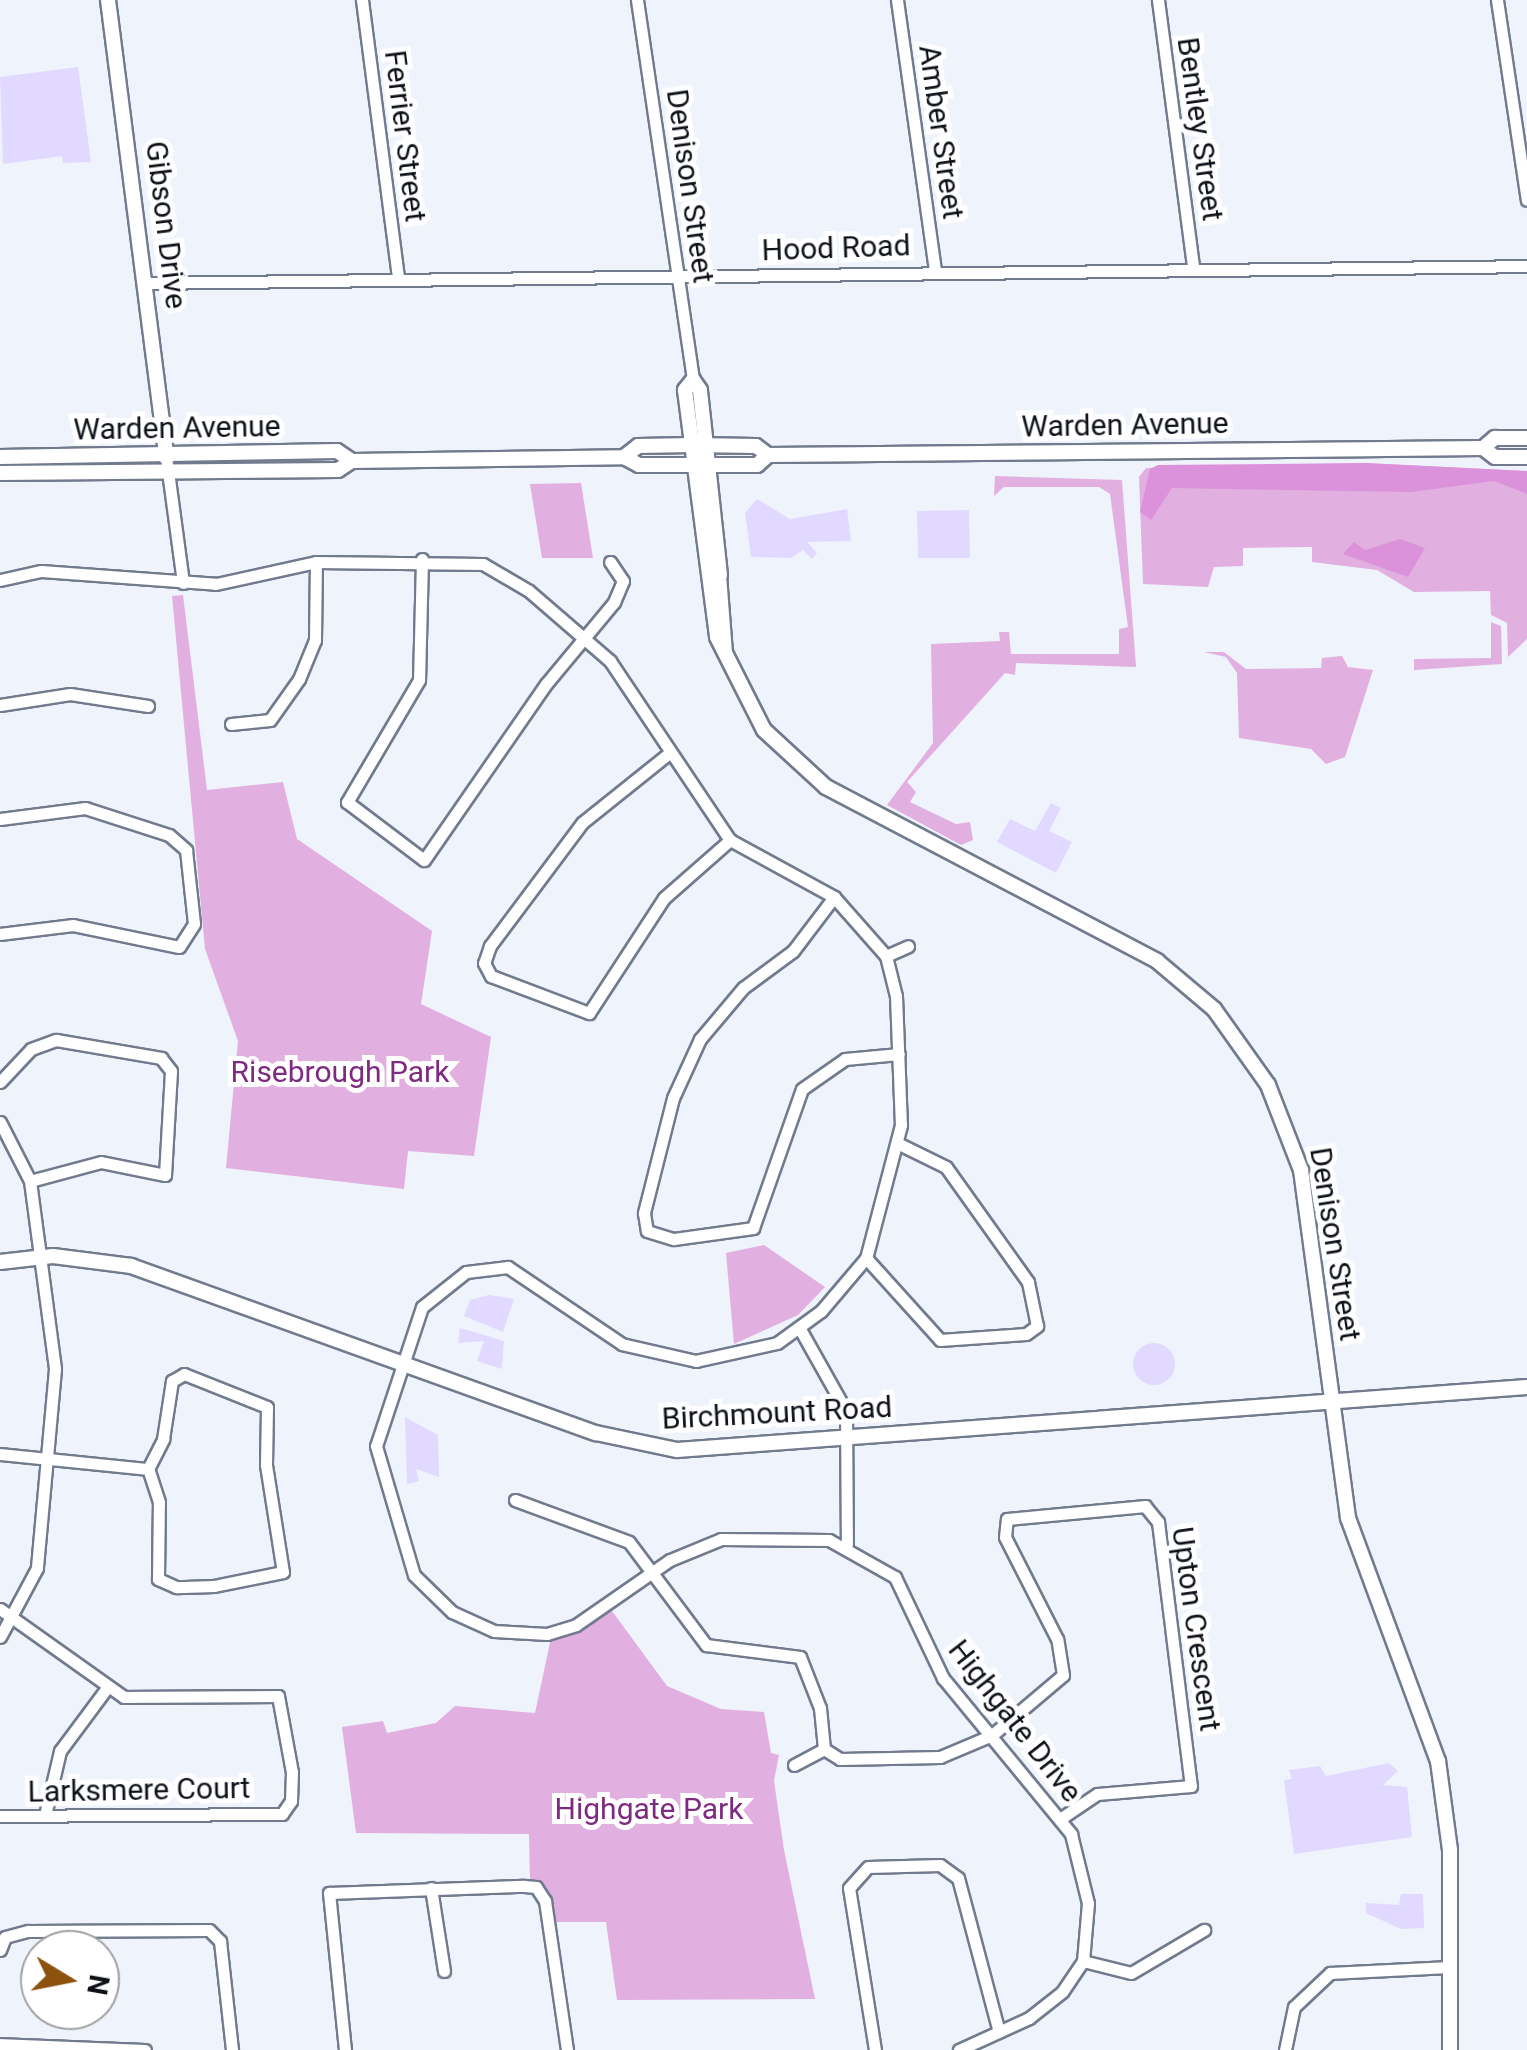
<!DOCTYPE html>
<style>
body{margin:0}
#map{position:relative;width:1527px;height:2050px;overflow:hidden;background:#eff3fc;font-family:Roboto,sans-serif}
div>[style]{position:absolute}
[style*='--x']{left:calc(var(--x)*1px);top:calc(var(--y)*1px);width:calc(var(--w)*1px);rotate:calc(var(--a)*1deg)}
.green>*{inset:0;background:#e1afe0}
.forest>*{inset:0;background:#db92da}
.building>*{inset:0;background:#e1d9ff}
.round{border-radius:50%}
.roads{filter:drop-shadow(2px 0 #717b8d) drop-shadow(-2px 0 #717b8d) drop-shadow(0 2px #717b8d) drop-shadow(0 -2px #717b8d)}
.minor>*{height:11px;margin:-5.5px;padding:0 5.5px;transform-origin:5.5px;border-radius:5.5px;background:#fff}
.major>*{height:14px;margin:-7px;padding:0 7px;transform-origin:7px;border-radius:7px;background:#fff}
span{translate:-50% -50%;white-space:nowrap;text-align:center;line-height:1.15;-webkit-text-stroke:10px #fff;paint-order:stroke}
.street-label{font-size:30px;color:#0e1218}
.park-label{font-size:30px;color:#7e2a80}
.north{position:absolute;left:20px;top:1930px;width:100px;height:100px;box-sizing:border-box;background:#fff;border:2px solid #9fa0a3;border-radius:50%;rotate:100deg;font-size:28px;font-weight:700;line-height:40px;text-align:center;color:#0e1218}
.north::after{content:'';display:block;margin:auto;width:35px;height:45px;background:#8d530e;clip-path:polygon(50% 0,100% 100%,50% 72%,0 100%)}
</style>
<div id="map">
<div class="green">
<i style="clip-path:polygon(1365px 463px,1527px 471px,1527px 639px,1508px 657px,1507px 623px,1491px 615px,1490px 591px,1414px 592px,1377px 570px,1312px 562px,1312px 547px,1243px 548px,1243px 566px,1214px 567px,1208px 587px,1143px 584px,1139px 477px,1146px 468px)"></i>
<i style="clip-path:polygon(995px 476px,1122px 480px,1136px 667px,1016px 663px,1015px 675px,1005px 673px,907px 782px,916px 792px,910px 802px,956px 824px,970px 822px,973px 840px,961px 845px,887px 805px,933px 743px,931px 644px,1000px 641px,999px 632px,1009px 632px,1011px 654px,1119px 654px,1119px 629px,1128px 627px,1110px 494px,1099px 487px,1004px 487px,994px 496px)"></i>
<i style="clip-path:polygon(581px 483px,593px 558px,542px 558px,530px 484px)"></i>
<i style="clip-path:polygon(183px 595px,207px 790px,283px 782px,297px 839px,432px 931px,421px 1004px,491px 1037px,474px 1156px,408px 1151px,404px 1189px,226px 1168px,238px 1041px,205px 949px,172px 596px)"></i>
<i style="clip-path:polygon(1491px 622px,1501px 626px,1502px 664px,1414px 670px,1414px 659px,1491px 658px)"></i>
<i style="clip-path:polygon(1204px 652px,1224px 652px,1246px 669px,1321px 668px,1322px 658px,1342px 656px,1348px 667px,1373px 670px,1345px 757px,1326px 764px,1311px 749px,1239px 738px,1237px 673px,1226px 657px)"></i>
<i style="clip-path:polygon(764px 1245px,825px 1287px,798px 1315px,734px 1344px,726px 1253px)"></i>
<i style="clip-path:polygon(612px 1611px,667px 1686px,721px 1709px,764px 1712px,771px 1753px,779px 1755px,774px 1781px,784px 1850px,815px 1999px,617px 2000px,606px 1922px,555px 1922px,549px 1893px,530px 1881px,529px 1834px,356px 1833px,342px 1727px,383px 1721px,387px 1733px,436px 1723px,455px 1706px,535px 1713px,551px 1638px)"></i>
</div>
<div class="forest">
<i style="clip-path:polygon(1365px 463px,1527px 471px,1527px 494px,1494px 481px,1411px 492px,1172px 488px,1151px 520px,1140px 512px,1150px 469px,1158px 465px)"></i>
<i style="clip-path:polygon(1400px 539px,1425px 548px,1408px 577px,1343px 554px,1354px 542px,1365px 550px)"></i>
</div>
<div class="building">
<i style="clip-path:polygon(78px 67px,91px 162px,63px 163px,62px 156px,3px 164px,0 77px)"></i>
<i style="clip-path:polygon(757px 499px,790px 519px,847px 509px,851px 541px,807px 542px,817px 553px,812px 559px,803px 550px,791px 558px,751px 557px,745px 513px)"></i>
<i style="clip-path:polygon(969px 510px,970px 558px,918px 558px,917px 511px)"></i>
<i style="clip-path:polygon(1051px 803px,1061px 808px,1049px 831px,1072px 842px,1056px 873px,997px 842px,1010px 819px,1035px 831px)"></i>
<i style="clip-path:polygon(489px 1295px,514px 1299px,503px 1332px,464px 1316px,470px 1300px)"></i>
<i style="clip-path:polygon(460px 1328px,504px 1341px,502px 1369px,477px 1361px,484px 1341px,458px 1343px)"></i>
<i class="round" style="left:1133px;top:1343px;width:42px;height:42px"></i>
<i style="clip-path:polygon(405px 1417px,438px 1435px,439px 1477px,416px 1469px,419px 1481px,407px 1484px)"></i>
<i style="clip-path:polygon(1389px 1763px,1398px 1771px,1383px 1785px,1407px 1787px,1412px 1837px,1294px 1854px,1284px 1780px,1292px 1779px,1289px 1770px,1320px 1766px,1326px 1776px)"></i>
<i style="clip-path:polygon(1401px 1894px,1423px 1894px,1424px 1928px,1401px 1929px,1366px 1913px,1366px 1903px,1399px 1905px)"></i>
</div>
<div class="roads">
<div class="minor">
<i style="--x:362;--y:0;--w:281;--a:82.6"></i>
<i style="--x:637;--y:0;--w:384;--a:81.6"></i>
<i style="--x:897;--y:0;--w:273;--a:82"></i>
<i style="--x:1158;--y:0;--w:267;--a:82.5"></i>
<i style="--x:1497;--y:0;--w:202;--a:81.5"></i>
<i style="--x:145;--y:283;--w:1382;--a:-0.7"></i>
<i style="--x:167;--y:464;--w:120;--a:82.3"></i>
<i style="--x:422;--y:559;--w:121;--a:91.4"></i>
<i style="--x:419;--y:680;--w:142;--a:120.5"></i>
<i style="--x:347;--y:802;--w:96;--a:37"></i>
<i style="--x:424;--y:860;--w:214;--a:-55.3"></i>
<i style="--x:546;--y:684;--w:107;--a:-50.3"></i>
<i style="--x:614;--y:602;--w:23;--a:-67"></i>
<i style="--x:623;--y:581;--w:23;--a:-124"></i>
<i style="--x:720;--y:575;--w:78;--a:85.6"></i>
<i style="--x:0;--y:580;--w:42;--a:-12.4"></i>
<i style="--x:41;--y:571;--w:175;--a:4.2"></i>
<i style="--x:216;--y:584;--w:102;--a:-12.4"></i>
<i style="--x:316;--y:562;--w:167;--a:0.7"></i>
<i style="--x:483;--y:564;--w:53;--a:30.4"></i>
<i style="--x:529;--y:591;--w:107;--a:40.8"></i>
<i style="--x:610;--y:661;--w:216;--a:56.2"></i>
<i style="--x:730;--y:840;--w:119;--a:28.7"></i>
<i style="--x:834;--y:897;--w:79;--a:48.6"></i>
<i style="--x:886;--y:956;--w:41;--a:76"></i>
<i style="--x:896;--y:996;--w:129;--a:87.8"></i>
<i style="--x:901;--y:1125;--w:138;--a:104.7"></i>
<i style="--x:866;--y:1258;--w:70;--a:130.3"></i>
<i style="--x:821;--y:1311;--w:54;--a:144"></i>
<i style="--x:777;--y:1343;--w:83;--a:167.5"></i>
<i style="--x:696;--y:1361;--w:76;--a:-167.1"></i>
<i style="--x:622;--y:1344;--w:138;--a:-146"></i>
<i style="--x:508;--y:1267;--w:42;--a:173.2"></i>
<i style="--x:466;--y:1272;--w:56;--a:141.5"></i>
<i style="--x:422;--y:1307;--w:146;--a:108.3"></i>
<i style="--x:376;--y:1446;--w:134;--a:73.6"></i>
<i style="--x:414;--y:1575;--w:53;--a:44.2"></i>
<i style="--x:452;--y:1612;--w:46;--a:24.3"></i>
<i style="--x:494;--y:1631;--w:53;--a:3.2"></i>
<i style="--x:547;--y:1634;--w:30;--a:-17"></i>
<i style="--x:576;--y:1625;--w:114;--a:-34.7"></i>
<i style="--x:670;--y:1560;--w:55;--a:-22.4"></i>
<i style="--x:721;--y:1539;--w:108;--a:0.5"></i>
<i style="--x:829;--y:1540;--w:76;--a:29.3"></i>
<i style="--x:895;--y:1577;--w:112;--a:64.6"></i>
<i style="--x:943;--y:1678;--w:202;--a:50.6"></i>
<i style="--x:1071;--y:1834;--w:71;--a:76.2"></i>
<i style="--x:1088;--y:1903;--w:58;--a:94.9"></i>
<i style="--x:1083;--y:1961;--w:37;--a:124"></i>
<i style="--x:1062;--y:1992;--w:42;--a:141.8"></i>
<i style="--x:1029;--y:2018;--w:77;--a:155.4"></i>
<i style="--x:0;--y:705;--w:71;--a:-8.9"></i>
<i style="--x:70;--y:694;--w:79;--a:8.7"></i>
<i style="--x:231;--y:724;--w:39;--a:-6"></i>
<i style="--x:270;--y:720;--w:50;--a:-54.7"></i>
<i style="--x:299;--y:679;--w:42;--a:-67.7"></i>
<i style="--x:315;--y:640;--w:78;--a:-89.3"></i>
<i style="--x:668;--y:754;--w:110;--a:141.3"></i>
<i style="--x:582;--y:823;--w:154;--a:126.8"></i>
<i style="--x:490;--y:946;--w:18;--a:109"></i>
<i style="--x:484;--y:963;--w:15;--a:62"></i>
<i style="--x:491;--y:976;--w:105;--a:20.7"></i>
<i style="--x:589;--y:1013;--w:137;--a:-56.9"></i>
<i style="--x:664;--y:898;--w:88;--a:-41.3"></i>
<i style="--x:0;--y:819;--w:86;--a:-7.4"></i>
<i style="--x:85;--y:808;--w:88;--a:17.8"></i>
<i style="--x:169;--y:835;--w:23;--a:41"></i>
<i style="--x:186;--y:850;--w:74;--a:83.8"></i>
<i style="--x:194;--y:924;--w:27;--a:123"></i>
<i style="--x:179;--y:947;--w:108;--a:-168.3"></i>
<i style="--x:73;--y:925;--w:74;--a:173"></i>
<i style="--x:834;--y:897;--w:68;--a:127.2"></i>
<i style="--x:793;--y:951;--w:62;--a:143.5"></i>
<i style="--x:743;--y:988;--w:67;--a:130.1"></i>
<i style="--x:700;--y:1039;--w:65;--a:114.6"></i>
<i style="--x:673;--y:1098;--w:119;--a:104.2"></i>
<i style="--x:644;--y:1213;--w:18;--a:81"></i>
<i style="--x:647;--y:1231;--w:28;--a:17"></i>
<i style="--x:674;--y:1239;--w:80;--a:-7.9"></i>
<i style="--x:753;--y:1228;--w:147;--a:-70.6"></i>
<i style="--x:802;--y:1089;--w:52;--a:-34.9"></i>
<i style="--x:845;--y:1059;--w:54;--a:-5.3"></i>
<i style="--x:886;--y:956;--w:24;--a:-24"></i>
<i style="--x:0;--y:1082;--w:45;--a:-46.8"></i>
<i style="--x:31;--y:1049;--w:27;--a:-20"></i>
<i style="--x:56;--y:1040;--w:107;--a:9.7"></i>
<i style="--x:161;--y:1058;--w:16;--a:52"></i>
<i style="--x:171;--y:1071;--w:104;--a:93.3"></i>
<i style="--x:165;--y:1175;--w:65;--a:-168.5"></i>
<i style="--x:101;--y:1162;--w:73;--a:165"></i>
<i style="--x:0;--y:1122;--w:66;--a:63"></i>
<i style="--x:30;--y:1181;--w:190;--a:82.4"></i>
<i style="--x:55;--y:1369;--w:200;--a:95.2"></i>
<i style="--x:37;--y:1568;--w:78;--a:118.2"></i>
<i style="--x:866;--y:1258;--w:110;--a:47.9"></i>
<i style="--x:940;--y:1340;--w:86;--a:-4"></i>
<i style="--x:1026;--y:1334;--w:14;--a:-36"></i>
<i style="--x:1037;--y:1326;--w:45;--a:-101.6"></i>
<i style="--x:1028;--y:1282;--w:141;--a:-125.5"></i>
<i style="--x:946;--y:1167;--w:55;--a:-153.9"></i>
<i style="--x:800;--y:1329;--w:94;--a:60.7"></i>
<i style="--x:846;--y:1411;--w:133;--a:89.6"></i>
<i style="--x:184;--y:1374;--w:89;--a:21.7"></i>
<i style="--x:267;--y:1407;--w:58;--a:91"></i>
<i style="--x:266;--y:1465;--w:108;--a:81"></i>
<i style="--x:283;--y:1572;--w:70;--a:168.5"></i>
<i style="--x:214;--y:1586;--w:38;--a:178"></i>
<i style="--x:176;--y:1587;--w:20;--a:-156"></i>
<i style="--x:158;--y:1579;--w:77;--a:-89.3"></i>
<i style="--x:159;--y:1502;--w:35;--a:-108"></i>
<i style="--x:148;--y:1469;--w:34;--a:-63"></i>
<i style="--x:163;--y:1439;--w:59;--a:-81.2"></i>
<i style="--x:172;--y:1381;--w:14;--a:-30"></i>
<i style="--x:0;--y:1454;--w:149;--a:5.8"></i>
<i style="--x:515;--y:1500;--w:121;--a:20.2"></i>
<i style="--x:629;--y:1542;--w:129;--a:53.2"></i>
<i style="--x:706;--y:1645;--w:95;--a:7.3"></i>
<i style="--x:800;--y:1657;--w:55;--a:68.6"></i>
<i style="--x:820;--y:1708;--w:41;--a:84.4"></i>
<i style="--x:0;--y:1609;--w:152;--a:35.4"></i>
<i style="--x:124;--y:1697;--w:154;--a:-0.4"></i>
<i style="--x:278;--y:1696;--w:77;--a:79.6"></i>
<i style="--x:292;--y:1772;--w:29;--a:92"></i>
<i style="--x:291;--y:1801;--w:16;--a:125"></i>
<i style="--x:282;--y:1814;--w:282;--a:179.6"></i>
<i style="--x:824;--y:1749;--w:19;--a:32"></i>
<i style="--x:840;--y:1759;--w:100;--a:-1.1"></i>
<i style="--x:940;--y:1757;--w:56;--a:-22.9"></i>
<i style="--x:992;--y:1735;--w:93;--a:-40.2"></i>
<i style="--x:1063;--y:1675;--w:36;--a:-99"></i>
<i style="--x:1057;--y:1639;--w:114;--a:-117"></i>
<i style="--x:1005;--y:1537;--w:18;--a:-84"></i>
<i style="--x:1007;--y:1519;--w:139;--a:-5.4"></i>
<i style="--x:1145;--y:1506;--w:21;--a:51"></i>
<i style="--x:1158;--y:1522;--w:266;--a:82.9"></i>
<i style="--x:1191;--y:1786;--w:94;--a:175.1"></i>
<i style="--x:1097;--y:1794;--w:45;--a:146"></i>
<i style="--x:794;--y:1765;--w:34;--a:-28"></i>
<i style="--x:45;--y:1815;--w:66;--a:-76.8"></i>
<i style="--x:60;--y:1751;--w:77;--a:-53.4"></i>
<i style="--x:431;--y:1888;--w:84;--a:81.1"></i>
<i style="--x:0;--y:1950;--w:14;--a:-69"></i>
<i style="--x:5;--y:1937;--w:24;--a:-15"></i>
<i style="--x:28;--y:1931;--w:181;--a:-0.3"></i>
<i style="--x:209;--y:1930;--w:16;--a:45"></i>
<i style="--x:220;--y:1941;--w:110;--a:83.7"></i>
<i style="--x:1083;--y:1961;--w:49;--a:14"></i>
<i style="--x:1131;--y:1973;--w:85;--a:-30.5"></i>
<i style="--x:0;--y:2044;--w:145;--a:2.4"></i>
<i style="--x:345;--y:2050;--w:158;--a:-95.8"></i>
<i style="--x:329;--y:1893;--w:195;--a:-2.1"></i>
<i style="--x:524;--y:1886;--w:12;--a:5"></i>
<i style="--x:536;--y:1887;--w:17;--a:57"></i>
<i style="--x:545;--y:1901;--w:151;--a:81.6"></i>
<i style="--x:875;--y:2050;--w:164;--a:-99.1"></i>
<i style="--x:849;--y:1888;--w:28;--a:-48"></i>
<i style="--x:868;--y:1867;--w:72;--a:-1.6"></i>
<i style="--x:940;--y:1865;--w:22;--a:36"></i>
<i style="--x:958;--y:1878;--w:159;--a:75.1"></i>
<i style="--x:1285;--y:2050;--w:44;--a:-78.2"></i>
<i style="--x:1294;--y:2007;--w:50;--a:-43.4"></i>
<i style="--x:1330;--y:1973;--w:119;--a:-2.9"></i>
</div>
<div class="major">
<i style="--x:108;--y:0;--w:462;--a:82.7"></i>
<i style="--x:1483;--y:448;--w:16;--a:-40"></i>
<i style="--x:1495;--y:438;--w:32;--a:0"></i>
<i style="--x:0;--y:457;--w:337;--a:-1"></i>
<i style="--x:337;--y:451;--w:18;--a:34"></i>
<i style="--x:624;--y:457;--w:18;--a:-38"></i>
<i style="--x:638;--y:446;--w:54;--a:-1.1"></i>
<i style="--x:692;--y:445;--w:64;--a:0.9"></i>
<i style="--x:756;--y:446;--w:15;--a:37"></i>
<i style="--x:768;--y:455;--w:715;--a:-0.56"></i>
<i style="--x:1483;--y:448;--w:15;--a:37"></i>
<i style="--x:1495;--y:457;--w:32;--a:0"></i>
<i style="--x:0;--y:473;--w:338;--a:-0.5"></i>
<i style="--x:338;--y:470;--w:17;--a:-33"></i>
<i style="--x:352;--y:461;--w:272;--a:-0.8"></i>
<i style="--x:624;--y:457;--w:17;--a:28"></i>
<i style="--x:639;--y:465;--w:118;--a:0"></i>
<i style="--x:757;--y:465;--w:15;--a:-42"></i>
<i style="--x:720;--y:575;--w:186;--a:-96.2"></i>
<i style="--x:700;--y:390;--w:12;--a:-125"></i>
<i style="--x:693;--y:380;--w:13;--a:129"></i>
<i style="--x:685;--y:390;--w:249;--a:82.6"></i>
<i style="--x:717;--y:637;--w:104;--a:63.2"></i>
<i style="--x:764;--y:730;--w:84;--a:42.6"></i>
<i style="--x:826;--y:787;--w:374;--a:27.7"></i>
<i style="--x:1157;--y:961;--w:75;--a:40.1"></i>
<i style="--x:1214;--y:1009;--w:93;--a:54.6"></i>
<i style="--x:1268;--y:1085;--w:91;--a:68.8"></i>
<i style="--x:1301;--y:1170;--w:351;--a:82.3"></i>
<i style="--x:1348;--y:1518;--w:259;--a:69.7"></i>
<i style="--x:1438;--y:1761;--w:90;--a:82.3"></i>
<i style="--x:1450;--y:1850;--w:200;--a:90"></i>
<i style="--x:0;--y:1262;--w:53;--a:-6.5"></i>
<i style="--x:53;--y:1256;--w:79;--a:7.3"></i>
<i style="--x:131;--y:1266;--w:494;--a:19.8"></i>
<i style="--x:596;--y:1433;--w:83;--a:11.9"></i>
<i style="--x:677;--y:1450;--w:852;--a:-4.24"></i>
</div>
</div>
<div class="street-label">
<span style="left:1200px;top:129px;rotate:82deg">Bentley Street</span>
<span style="left:941px;top:132px;rotate:82deg">Amber Street</span>
<span style="left:405px;top:136px;rotate:83deg">Ferrier Street</span>
<span style="left:690px;top:186px;rotate:82deg">Denison Street</span>
<span style="left:166px;top:225px;rotate:83deg">Gibson Drive</span>
<span style="left:836px;top:248px;rotate:-2deg">Hood Road</span>
<span style="left:1125px;top:425px;rotate:-1deg">Warden Avenue</span>
<span style="left:177px;top:428px;rotate:-1deg">Warden Avenue</span>
<span style="left:1335px;top:1244px;rotate:81deg">Denison Street</span>
<span style="left:777px;top:1413px;rotate:-3deg">Birchmount Road</span>
<span style="left:1196px;top:1629px;rotate:82deg">Upton Crescent</span>
<span style="left:1015px;top:1721px;rotate:52deg">Highgate Drive</span>
<span style="left:139px;top:1790px;rotate:-1deg">Larksmere Court</span>
</div>
<div class="park-label">
<span style="left:340px;top:1072px">Risebrough Park</span>
<span style="left:649px;top:1809px">Highgate Park</span>
</div>
<div class="north">N</div>
</div>
